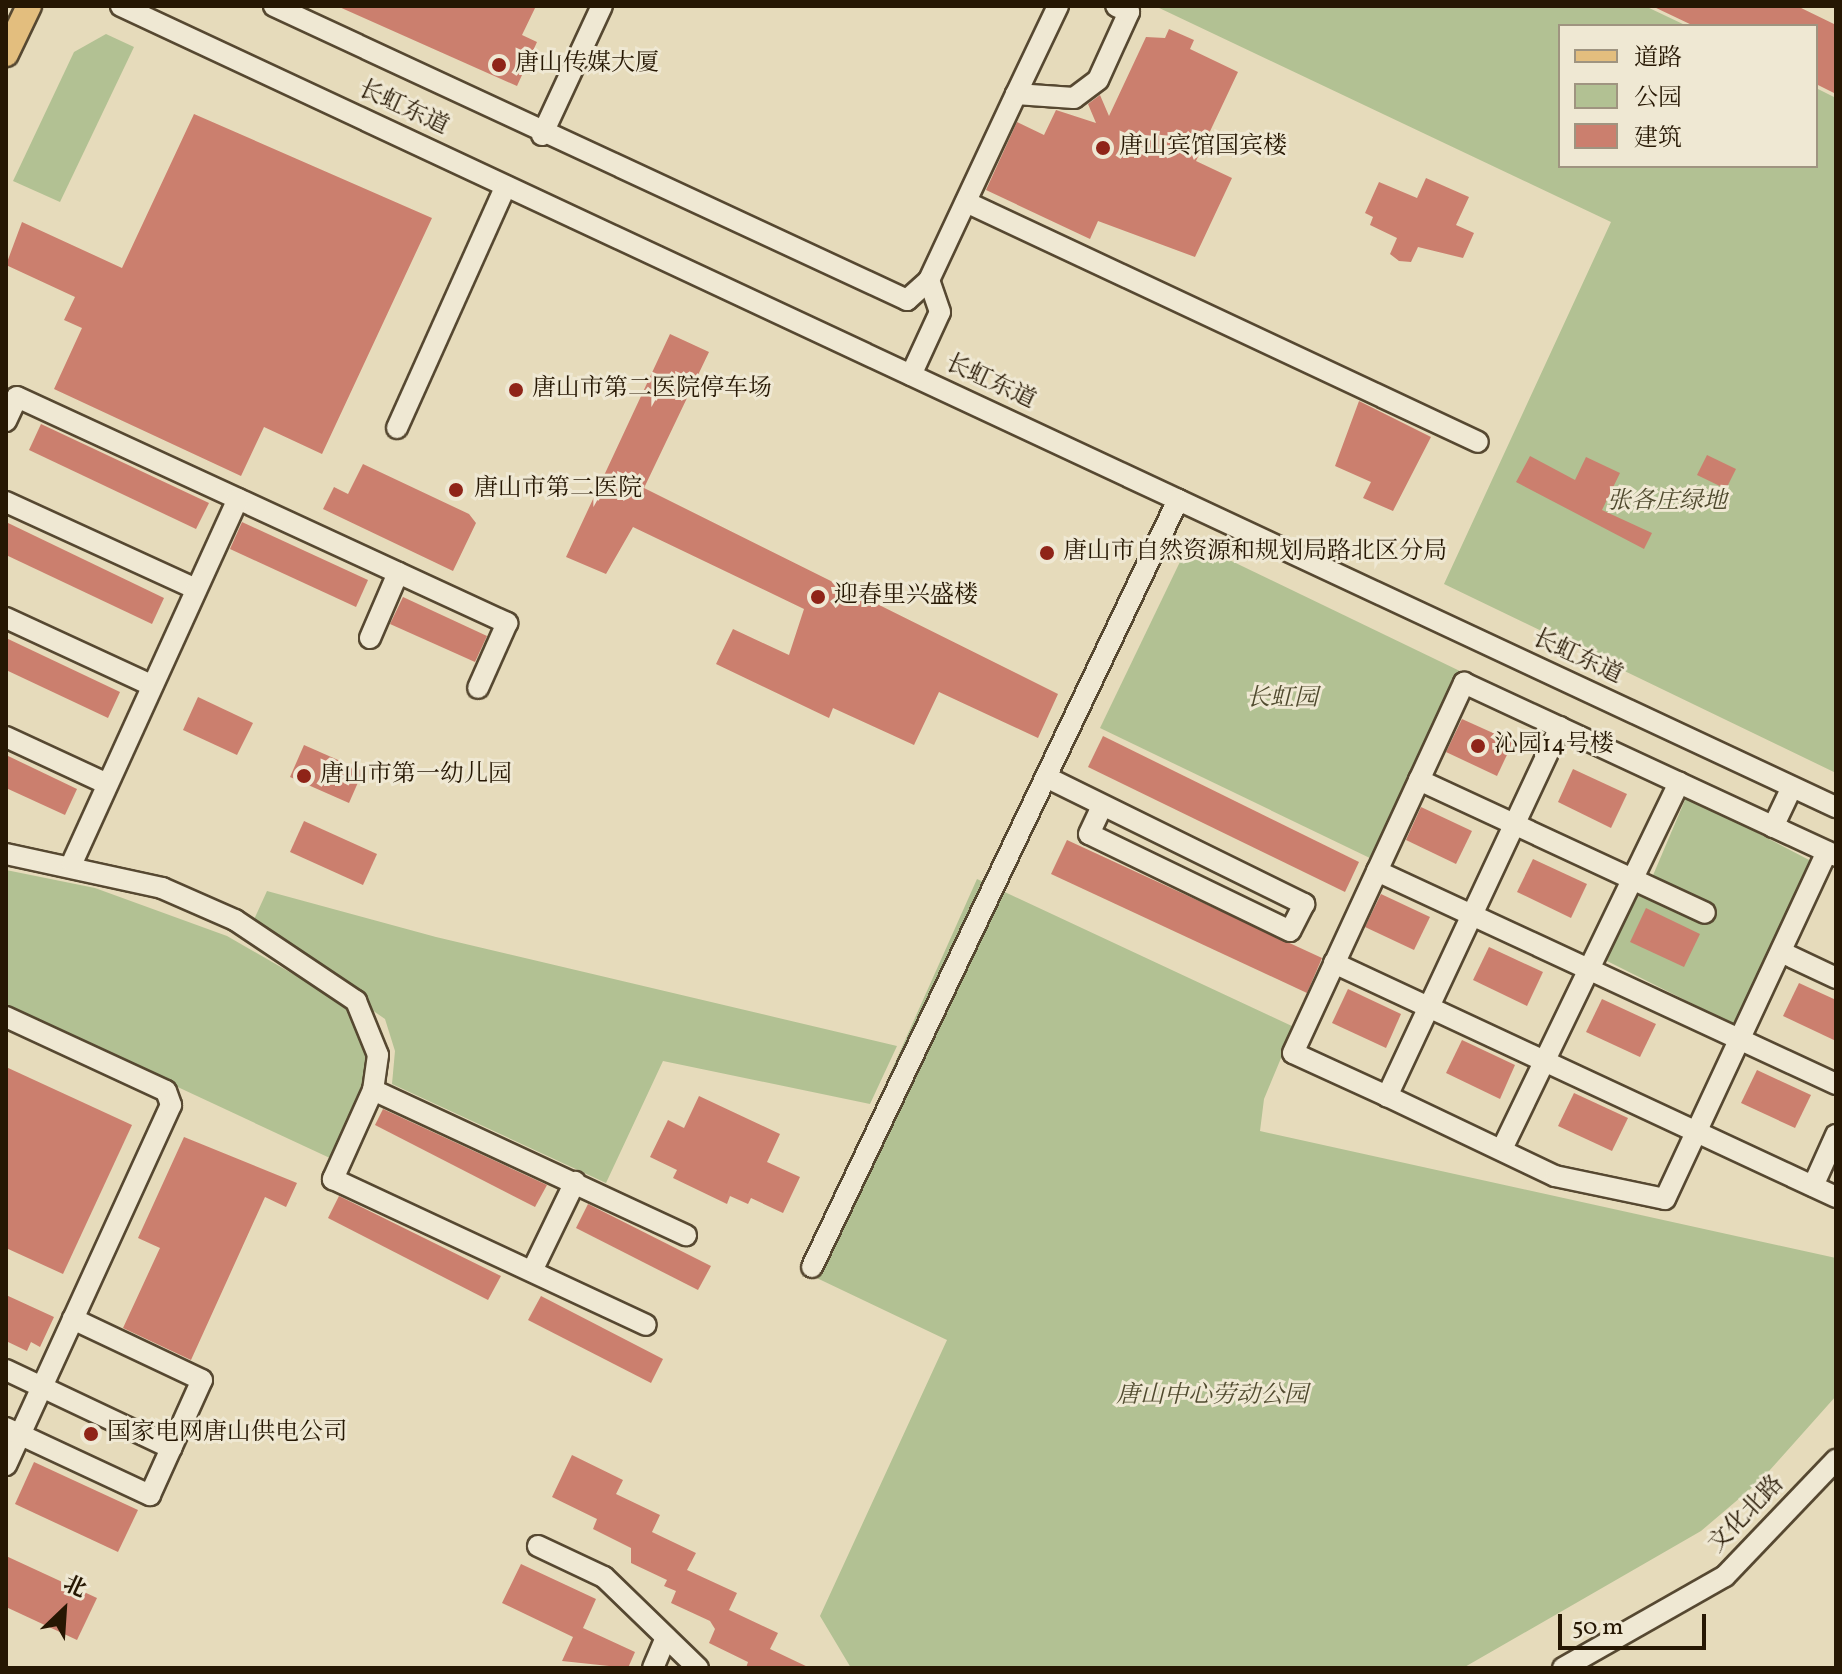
<!DOCTYPE html>
<meta charset="utf-8">
<style>
body{margin:0}
#map{position:relative;width:1842px;height:1674px;overflow:hidden;background:#e6dbbb;font-family:Vollkorn,"Noto Serif SC",serif}
div>[style]{position:absolute}
[style*='--x']{left:calc(var(--x)*1px);top:calc(var(--y)*1px);width:calc(var(--w)*1px);rotate:calc(var(--a)*1deg)}
.green>*{inset:0;background:#b2c193}
.building>*{inset:0;background:#cb7f6e}
.roads{filter:drop-shadow(2px 0 #564831) drop-shadow(-2px 0 #564831) drop-shadow(0 2px #564831) drop-shadow(0 -2px #564831)}
.minor>*{height:20px;margin:-10px;padding:0 10px;transform-origin:10px;border-radius:10px;background:#efe8d3}
.major>*{height:24px;margin:-12px;padding:0 12px;transform-origin:12px;border-radius:12px;background:#e3be7e}
.dots>*{width:22px;height:22px;translate:-50% -50%;box-sizing:border-box;border:4px solid #efe8d3;border-radius:50%}
span{translate:-50% -50%;white-space:nowrap;text-align:center;line-height:1.15;-webkit-text-stroke:6px #efe8d3;paint-order:stroke}
.poi-label{font-size:24px;color:#261703}
.left{translate:0 -50%;text-align:left}
.street-label{font-size:24px;color:#261703}
.park-label{font-size:24px;color:#504a2e;font-style:italic}
.frame{position:absolute;inset:0;border:8px solid #261703;pointer-events:none}
.legend{position:absolute;left:1558px;top:24px;width:260px;height:144px;box-sizing:border-box;background:#efe8d3;border:2px solid #9f9480;margin:0;padding:10px 14px;list-style:none;font-size:24px;color:#261703}
.legend li{display:flex;align-items:center;gap:16px;height:40px}
.legend b{width:40px;border:2px solid #9f9480}
.north{position:absolute;left:24px;top:1570px;width:80px;height:80px;-webkit-text-stroke:6px #efe8d3;paint-order:stroke;rotate:25deg;font-size:22px;font-weight:700;line-height:32px;text-align:center;color:#261703}
.north::after{content:'';display:block;margin:auto;width:28px;height:36px;background:#261703;clip-path:polygon(50% 0,100% 100%,50% 72%,0 100%)}
.scale{position:absolute;left:1558px;top:1614px;width:148px;height:36px;box-sizing:border-box;border:4px solid #261703;border-top:0;padding-left:10px;font-size:24px;line-height:28px;white-space:nowrap;color:#261703;-webkit-text-stroke:6px #efe8d3;paint-order:stroke}
</style>
<div id="map">
<div class="green">
<i style="clip-path:polygon(1155px 6px,1645px 6px,1687px 26px,1560px 26px,1560px 166px,1816px 166px,1816px 88px,1836px 98px,1836px 773px,1444px 584px,1611px 222px)"></i>
<i style="clip-path:polygon(106px 34px,134px 47px,60px 202px,13px 181px,74px 52px)"></i>
<i style="clip-path:polygon(1190px 541px,1464px 673px,1374px 860px,1100px 728px)"></i>
<i style="clip-path:polygon(1693px 799px,1813px 862px,1737px 1026px,1603px 959px,1636px 891px,1651px 880px,1685px 800px)"></i>
<i style="clip-path:polygon(6px 870px,95px 888px,227px 936px,345px 1004px,369px 1032px,367px 1074px,332px 1159px,6px 1007px)"></i>
<i style="clip-path:polygon(977px 879px,1294px 1027px,1264px 1099px,1260px 1131px,1836px 1258px,1836px 1396px,1761px 1480px,1701px 1531px,1463px 1668px,851px 1668px,820px 1616px,947px 1340px,802px 1271px)"></i>
<i style="clip-path:polygon(267px 891px,436px 937px,897px 1046px,870px 1104px,663px 1061px,606px 1183px,392px 1084px,395px 1051px,385px 1019px,251px 926px)"></i>
</div>
<div class="building">
<i style="clip-path:polygon(337px 6px,536px 6px,522px 35px,537px 42px,517px 86px)"></i>
<i style="clip-path:polygon(1652px 6px,1797px 6px,1836px 25px,1836px 94px,1816px 84px,1816px 26px,1694px 26px)"></i>
<i style="clip-path:polygon(1169px 29px,1194px 40px,1190px 49px,1238px 72px,1196px 161px,1232px 178px,1195px 257px,1098px 221px,1090px 239px,986px 190px,1017px 122px,1044px 135px,1056px 110px,1096px 123px,1088px 104px,1100px 95px,1109px 116px,1146px 37px,1165px 38px)"></i>
<i style="clip-path:polygon(194px 114px,432px 218px,322px 454px,264px 427px,241px 476px,54px 389px,82px 328px,64px 320px,75px 297px,6px 265px,22px 222px,122px 268px)"></i>
<i style="clip-path:polygon(1426px 178px,1469px 197px,1456px 225px,1474px 233px,1463px 258px,1418px 247px,1411px 262px,1399px 261px,1390px 254px,1397px 238px,1370px 225px,1373px 217px,1365px 213px,1379px 182px,1417px 198px)"></i>
<i style="clip-path:polygon(670px 334px,709px 352px,644px 488px,1058px 694px,1038px 738px,939px 692px,914px 745px,833px 708px,829px 718px,716px 664px,733px 629px,789px 655px,804px 609px,633px 527px,606px 574px,566px 557px)"></i>
<i style="clip-path:polygon(1359px 401px,1431px 437px,1393px 511px,1363px 498px,1371px 482px,1335px 466px)"></i>
<i style="clip-path:polygon(41px 424px,209px 503px,196px 529px,29px 450px)"></i>
<i style="clip-path:polygon(1707px 455px,1736px 469px,1726px 489px,1697px 475px)"></i>
<i style="clip-path:polygon(1530px 456px,1575px 480px,1586px 457px,1620px 473px,1602px 510px,1652px 533px,1644px 549px,1516px 482px)"></i>
<i style="clip-path:polygon(363px 464px,469px 514px,476px 523px,453px 571px,323px 509px,334px 487px,348px 494px)"></i>
<i style="clip-path:polygon(6px 522px,164px 598px,152px 624px,6px 555px)"></i>
<i style="clip-path:polygon(242px 522px,368px 580px,356px 607px,230px 549px)"></i>
<i style="clip-path:polygon(403px 597px,487px 636px,475px 662px,390px 624px)"></i>
<i style="clip-path:polygon(6px 638px,120px 692px,108px 718px,6px 670px)"></i>
<i style="clip-path:polygon(198px 697px,253px 723px,237px 755px,183px 730px)"></i>
<i style="clip-path:polygon(1462px 719px,1513px 742px,1497px 776px,1446px 752px)"></i>
<i style="clip-path:polygon(1103px 736px,1359px 862px,1345px 892px,1088px 767px)"></i>
<i style="clip-path:polygon(304px 745px,363px 771px,349px 803px,290px 777px)"></i>
<i style="clip-path:polygon(6px 755px,77px 789px,65px 815px,6px 788px)"></i>
<i style="clip-path:polygon(1573px 769px,1627px 794px,1611px 828px,1558px 802px)"></i>
<i style="clip-path:polygon(1421px 807px,1472px 831px,1456px 864px,1406px 840px)"></i>
<i style="clip-path:polygon(304px 821px,377px 854px,363px 885px,290px 852px)"></i>
<i style="clip-path:polygon(1067px 840px,1322px 958px,1307px 993px,1051px 874px)"></i>
<i style="clip-path:polygon(1533px 859px,1587px 884px,1571px 918px,1517px 892px)"></i>
<i style="clip-path:polygon(1381px 894px,1430px 917px,1414px 950px,1365px 927px)"></i>
<i style="clip-path:polygon(1646px 908px,1700px 934px,1684px 967px,1630px 942px)"></i>
<i style="clip-path:polygon(1489px 947px,1543px 972px,1527px 1006px,1473px 980px)"></i>
<i style="clip-path:polygon(1799px 983px,1836px 1000px,1836px 1041px,1783px 1016px)"></i>
<i style="clip-path:polygon(1348px 989px,1401px 1014px,1386px 1048px,1332px 1023px)"></i>
<i style="clip-path:polygon(1602px 999px,1656px 1024px,1640px 1057px,1586px 1032px)"></i>
<i style="clip-path:polygon(1462px 1040px,1515px 1065px,1500px 1099px,1446px 1073px)"></i>
<i style="clip-path:polygon(6px 1067px,132px 1125px,63px 1274px,6px 1248px)"></i>
<i style="clip-path:polygon(1757px 1070px,1811px 1095px,1795px 1128px,1741px 1103px)"></i>
<i style="clip-path:polygon(1574px 1093px,1628px 1118px,1612px 1151px,1558px 1126px)"></i>
<i style="clip-path:polygon(699px 1096px,780px 1134px,767px 1162px,800px 1177px,783px 1213px,751px 1198px,748px 1204px,730px 1196px,727px 1204px,673px 1178px,677px 1170px,650px 1157px,668px 1120px,684px 1128px)"></i>
<i style="clip-path:polygon(383px 1109px,547px 1185px,535px 1207px,375px 1125px)"></i>
<i style="clip-path:polygon(184px 1137px,297px 1183px,286px 1207px,265px 1197px,191px 1360px,123px 1328px,160px 1248px,138px 1238px)"></i>
<i style="clip-path:polygon(339px 1196px,501px 1276px,488px 1300px,328px 1218px)"></i>
<i style="clip-path:polygon(588px 1204px,711px 1266px,698px 1290px,576px 1228px)"></i>
<i style="clip-path:polygon(6px 1295px,54px 1317px,40px 1347px,31px 1342px,27px 1351px,6px 1341px)"></i>
<i style="clip-path:polygon(541px 1296px,663px 1359px,651px 1383px,528px 1320px)"></i>
<i style="clip-path:polygon(572px 1455px,623px 1480px,616px 1494px,660px 1515px,652px 1532px,696px 1553px,687px 1570px,737px 1593px,729px 1610px,778px 1633px,770px 1649px,810px 1668px,746px 1668px,748px 1662px,709px 1643px,715px 1629px,710px 1621px,671px 1603px,676px 1591px,664px 1586px,667px 1580px,631px 1563px,631px 1548px,593px 1529px,597px 1519px,552px 1497px)"></i>
<i style="clip-path:polygon(34px 1462px,138px 1510px,118px 1552px,15px 1504px)"></i>
<i style="clip-path:polygon(6px 1556px,97px 1598px,77px 1640px,6px 1607px)"></i>
<i style="clip-path:polygon(521px 1564px,596px 1599px,583px 1628px,635px 1652px,628px 1668px,562px 1661px,573px 1637px,502px 1603px)"></i>
</div>
<div class="roads">
<div class="minor">
<i style="--x:121;--y:6;--w:1893;--a:25.04"></i>
<i style="--x:274;--y:6;--w:698;--a:24.91"></i>
<i style="--x:907;--y:300;--w:30;--a:-42"></i>
<i style="--x:929;--y:280;--w:205;--a:-64.9"></i>
<i style="--x:1058;--y:6;--w:98;--a:115.5"></i>
<i style="--x:1016;--y:94;--w:58;--a:3.9"></i>
<i style="--x:1074;--y:98;--w:30;--a:-37"></i>
<i style="--x:1098;--y:80;--w:75;--a:-65.5"></i>
<i style="--x:1129;--y:12;--w:14;--a:-155"></i>
<i style="--x:542;--y:135;--w:142;--a:-65.1"></i>
<i style="--x:966;--y:202;--w:565;--a:25.11"></i>
<i style="--x:911;--y:375;--w:69;--a:-65.3"></i>
<i style="--x:940;--y:312;--w:34;--a:-109"></i>
<i style="--x:6;--y:421;--w:26;--a:-65"></i>
<i style="--x:17;--y:397;--w:540;--a:24.76"></i>
<i style="--x:507;--y:623;--w:71;--a:114"></i>
<i style="--x:397;--y:428;--w:265;--a:-65.8"></i>
<i style="--x:6;--y:502;--w:209;--a:24.6"></i>
<i style="--x:6;--y:618;--w:160;--a:24.8"></i>
<i style="--x:370;--y:638;--w:71;--a:-66.7"></i>
<i style="--x:1560;--y:727;--w:408;--a:115.1"></i>
<i style="--x:1387;--y:1096;--w:186;--a:25.5"></i>
<i style="--x:1555;--y:1176;--w:112;--a:11.8"></i>
<i style="--x:1665;--y:1199;--w:383;--a:-65"></i>
<i style="--x:6;--y:737;--w:109;--a:24.9"></i>
<i style="--x:1046;--y:777;--w:288;--a:26.2"></i>
<i style="--x:1304;--y:904;--w:30;--a:117"></i>
<i style="--x:1290;--y:931;--w:223;--a:-154.2"></i>
<i style="--x:1089;--y:834;--w:31;--a:-65"></i>
<i style="--x:1419;--y:780;--w:315;--a:24.9"></i>
<i style="--x:1773;--y:827;--w:44;--a:-64.6"></i>
<i style="--x:6;--y:854;--w:160;--a:12.3"></i>
<i style="--x:162;--y:888;--w:80;--a:23.7"></i>
<i style="--x:235;--y:920;--w:146;--a:33.8"></i>
<i style="--x:356;--y:1001;--w:58;--a:67.8"></i>
<i style="--x:378;--y:1055;--w:35;--a:98"></i>
<i style="--x:373;--y:1090;--w:98;--a:114.2"></i>
<i style="--x:333;--y:1179;--w:345;--a:25"></i>
<i style="--x:72;--y:863;--w:400;--a:-65.5"></i>
<i style="--x:1377;--y:871;--w:506;--a:24.89"></i>
<i style="--x:1781;--y:952;--w:61;--a:25.3"></i>
<i style="--x:1334;--y:963;--w:554;--a:24.99"></i>
<i style="--x:6;--y:1017;--w:176;--a:24.8"></i>
<i style="--x:166;--y:1091;--w:15;--a:70"></i>
<i style="--x:171;--y:1105;--w:396;--a:114.6"></i>
<i style="--x:373;--y:1090;--w:345;--a:24.9"></i>
<i style="--x:1387;--y:1096;--w:103;--a:-155.4"></i>
<i style="--x:1293;--y:1053;--w:408;--a:-65.2"></i>
<i style="--x:1464;--y:683;--w:410;--a:24.9"></i>
<i style="--x:1502;--y:1149;--w:407;--a:-64.2"></i>
<i style="--x:1813;--y:1186;--w:56;--a:-65.7"></i>
<i style="--x:812;--y:1267;--w:850;--a:-64.49"></i>
<i style="--x:532;--y:1271;--w:99;--a:-64.2"></i>
<i style="--x:6;--y:1370;--w:183;--a:25.3"></i>
<i style="--x:6;--y:1428;--w:159;--a:25"></i>
<i style="--x:150;--y:1495;--w:126;--a:-65.7"></i>
<i style="--x:202;--y:1380;--w:143;--a:-154.7"></i>
<i style="--x:538;--y:1546;--w:73;--a:25.2"></i>
<i style="--x:604;--y:1577;--w:131;--a:44.1"></i>
<i style="--x:653;--y:1668;--w:33;--a:-67"></i>
<i style="--x:1563;--y:1668;--w:186;--a:-29.6"></i>
<i style="--x:1725;--y:1576;--w:161;--a:-46.3"></i>
</div>
<div class="major">
<i style="--x:6;--y:54;--w:53;--a:-64.4"></i>
</div>
</div>
<div class="dots">
<i style="left:499px;top:65px;background:#8f2418"></i>
<i style="left:1103px;top:148px;background:#8f2418"></i>
<i style="left:516px;top:390px;background:#8f2418"></i>
<i style="left:456px;top:490px;background:#8f2418"></i>
<i style="left:1047px;top:553px;background:#8f2418"></i>
<i style="left:818px;top:597px;background:#8f2418"></i>
<i style="left:1478px;top:746px;background:#8f2418"></i>
<i style="left:304px;top:776px;background:#8f2418"></i>
<i style="left:91px;top:1434px;background:#8f2418"></i>
</div>
<div class="poi-label">
<span class="left" style="left:515px;top:65px">唐山传媒大厦</span>
<span class="left" style="left:1119px;top:148px">唐山宾馆国宾楼</span>
<span class="left" style="left:532px;top:390px">唐山市第二医院停车场</span>
<span class="left" style="left:474px;top:490px">唐山市第二医院</span>
<span class="left" style="left:1063px;top:553px">唐山市自然资源和规划局路北区分局</span>
<span class="left" style="left:834px;top:597px">迎春里兴盛楼</span>
<span class="left" style="left:1494px;top:746px">沁园14号楼</span>
<span class="left" style="left:320px;top:776px">唐山市第一幼儿园</span>
<span class="left" style="left:107px;top:1434px">国家电网唐山供电公司</span>
</div>
<div class="street-label">
<span style="left:403px;top:109px;rotate:25deg">长虹东道</span>
<span style="left:990px;top:383px;rotate:25deg">长虹东道</span>
<span style="left:1577px;top:658px;rotate:25deg">长虹东道</span>
<span style="left:1747px;top:1515px;rotate:-46deg">文化北路</span>
</div>
<div class="park-label">
<span style="left:1667px;top:503px">张各庄绿地</span>
<span style="left:1282px;top:700px">长虹园</span>
<span style="left:1212px;top:1397px">唐山中心劳动公园</span>
</div>
<div class="frame"></div>
<ul class="legend">
<li><b style="height:10px;background:#e3be7e"></b>道路</li>
<li><b style="height:22px;background:#b2c193"></b>公园</li>
<li><b style="height:22px;background:#cb7f6e"></b>建筑</li>
</ul>
<div class="north">北</div>
<div class="scale">50 m</div>
</div>
